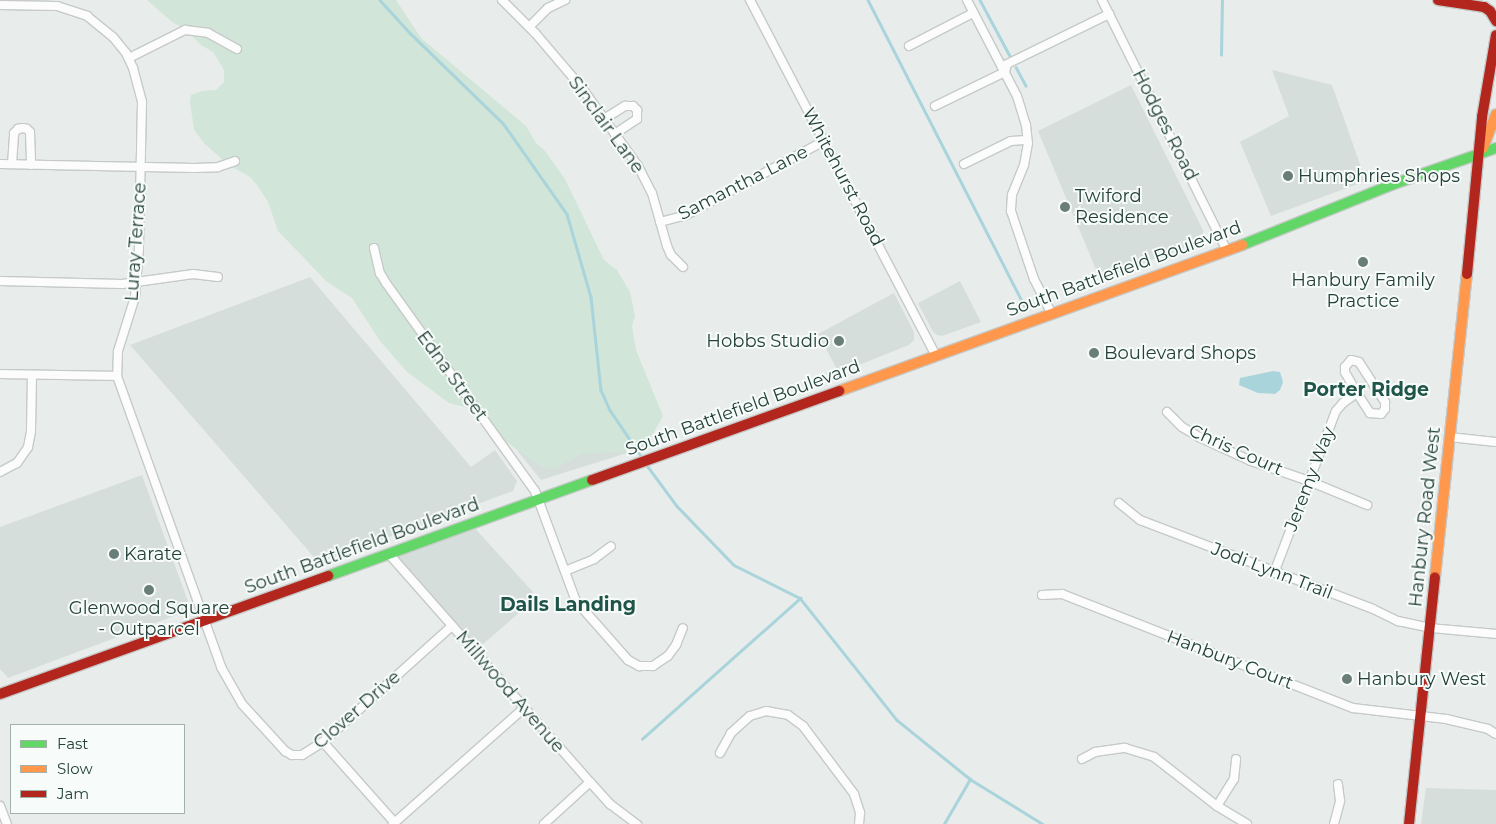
<!DOCTYPE html>
<style>
body{margin:0}
#map{position:relative;width:1496px;height:824px;overflow:hidden;background:#e8edeb;font-family:Montserrat,sans-serif}
div>[style]{position:absolute}
[style*='--x']{left:calc(var(--x)*1px);top:calc(var(--y)*1px);width:calc(var(--w)*1px);rotate:calc(var(--a)*1deg)}
.built>*{inset:0;background:#d6dedb}
.green>*{inset:0;background:#d1e6d8}
.water>*{inset:0;background:#a9d4db}
.stream>*{height:2.5px;margin:-1.25px;padding:0 1.25px;transform-origin:1.25px;border-radius:1.25px;background:#a9d4db}
.roads{filter:drop-shadow(1px 0 #c5cac8) drop-shadow(-1px 0 #c5cac8) drop-shadow(0 1px #c5cac8) drop-shadow(0 -1px #c5cac8)}
.street>*{height:8px;margin:-4px;padding:0 4px;transform-origin:4px;border-radius:4px;background:#fcfcfc}
.fast>*{height:10px;margin:-5px;padding:0 5px;transform-origin:5px;border-radius:5px;background:#63d668}
.slow>*{height:10px;margin:-5px;padding:0 5px;transform-origin:5px;border-radius:5px;background:#ff974d}
.jam>*{height:10px;margin:-5px;padding:0 5px;transform-origin:5px;border-radius:5px;background:#b3261e}
.dots>*{width:14px;height:14px;translate:-50% -50%;box-sizing:border-box;border:2px solid #f7fbf9;border-radius:50%}
span{translate:-50% -50%;white-space:nowrap;text-align:center;line-height:1.15;-webkit-text-stroke:4px #f7fbf9;paint-order:stroke}
.street-label{font-size:18px;color:#24423a}
.poi-label{font-size:18px;color:#24423a}
.left{translate:0 -50%;text-align:left}
.right{translate:-100% -50%;text-align:right}
.neighbourhood-label{font-size:19px;color:#1f5548;font-weight:700}
.legend{position:absolute;left:10px;top:724px;width:175px;height:90px;box-sizing:border-box;background:#f7fbf9;border:1px solid #a3b1ad;margin:0;padding:6px 9px;list-style:none;font-size:15px;color:#24423a}
.legend li{display:flex;align-items:center;gap:10px;height:25px}
.legend b{width:25px;border:1px solid #a3b1ad}
</style>
<div id="map">
<div class="built">
<i style="clip-path:polygon(1272px 70px,1332px 85px,1366px 181px,1271px 216px,1240px 142px,1289px 116px)"></i>
<i style="clip-path:polygon(1131px 85px,1203px 230px,1203px 236px,1197px 243px,1100px 279px,1038px 131px)"></i>
<i style="clip-path:polygon(310px 277px,471px 467px,495px 450px,517px 481px,513px 491px,319px 563px,130px 345px)"></i>
<i style="clip-path:polygon(960px 281px,981px 322px,942px 336px,937px 335px,933px 332px,918px 303px)"></i>
<i style="clip-path:polygon(894px 293px,914px 332px,914px 340px,909px 345px,839px 373px,818px 334px)"></i>
<i style="clip-path:polygon(617px 399px,646px 447px,541px 480px,508px 439px)"></i>
<i style="clip-path:polygon(142px 475px,189px 604px,187px 611px,8px 678px,0 669px,0 527px)"></i>
<i style="clip-path:polygon(471px 524px,533px 592px,520px 612px,474px 652px,389px 554px)"></i>
<i style="clip-path:polygon(1426px 788px,1496px 790px,1496px 824px,1421px 824px)"></i>
</div>
<div class="green">
<i style="clip-path:polygon(147px 0,396px 0,421px 38px,526px 126px,536px 143px,545px 151px,565px 179px,604px 260px,617px 270px,630px 292px,635px 316px,632px 326px,636px 350px,663px 416px,649px 441px,640px 448px,631px 451px,581px 454px,556px 468px,542px 467px,505px 441px,489px 420px,476px 410px,449px 403px,407px 372px,380px 341px,352px 298px,327px 282px,278px 231px,268px 202px,257px 185px,250px 177px,227px 164px,204px 143px,194px 130px,190px 102px,191px 95px,202px 91px,216px 90px,224px 82px,224px 70px,213px 52px,201px 45px,186px 30px,172px 22px)"></i>
</div>
<div class="water">
<i style="clip-path:polygon(1273px 371px,1280px 372px,1283px 382px,1280px 390px,1275px 394px,1258px 393px,1239px 385px,1240px 378px)"></i>
</div>
<div class="stream">
<i style="--x:380;--y:0;--w:45;--a:47.7"></i>
<i style="--x:410;--y:33;--w:129;--a:44.1"></i>
<i style="--x:503;--y:123;--w:111;--a:54.9"></i>
<i style="--x:567;--y:214;--w:86;--a:73.9"></i>
<i style="--x:591;--y:297;--w:94;--a:83.9"></i>
<i style="--x:601;--y:390;--w:22;--a:66"></i>
<i style="--x:610;--y:410;--w:59;--a:56"></i>
<i style="--x:868;--y:0;--w:343;--a:62.9"></i>
<i style="--x:980;--y:0;--w:64;--a:61.8"></i>
<i style="--x:1221;--y:55;--w:55;--a:-89"></i>
<i style="--x:1016;--y:67;--w:21;--a:62"></i>
<i style="--x:646;--y:464;--w:52;--a:53.6"></i>
<i style="--x:677;--y:506;--w:82;--a:46"></i>
<i style="--x:734;--y:565;--w:74;--a:26.6"></i>
<i style="--x:800;--y:598;--w:156;--a:51.5"></i>
<i style="--x:897;--y:720;--w:94;--a:38.9"></i>
<i style="--x:970;--y:779;--w:86;--a:31.7"></i>
<i style="--x:642;--y:739;--w:212;--a:-41.7"></i>
<i style="--x:944;--y:824;--w:52;--a:-60"></i>
</div>
<div class="roads">
<div class="street">
<i style="--x:502;--y:0;--w:48;--a:45"></i>
<i style="--x:536;--y:34;--w:71;--a:49.6"></i>
<i style="--x:582;--y:88;--w:96;--a:54.3"></i>
<i style="--x:638;--y:166;--w:30;--a:63"></i>
<i style="--x:652;--y:193;--w:55;--a:74.2"></i>
<i style="--x:667;--y:246;--w:10;--a:66"></i>
<i style="--x:671;--y:255;--w:17;--a:45"></i>
<i style="--x:750;--y:0;--w:399;--a:62.4"></i>
<i style="--x:967;--y:0;--w:108;--a:62.5"></i>
<i style="--x:1017;--y:96;--w:30;--a:73"></i>
<i style="--x:1026;--y:125;--w:18;--a:84"></i>
<i style="--x:1028;--y:143;--w:22;--a:100"></i>
<i style="--x:1024;--y:165;--w:32;--a:112"></i>
<i style="--x:1012;--y:195;--w:16;--a:94"></i>
<i style="--x:1011;--y:211;--w:72;--a:71.3"></i>
<i style="--x:1034;--y:279;--w:38;--a:63"></i>
<i style="--x:1102;--y:0;--w:280;--a:63.5"></i>
<i style="--x:0;--y:5;--w:57;--a:1"></i>
<i style="--x:57;--y:6;--w:32;--a:18"></i>
<i style="--x:87;--y:16;--w:33;--a:39"></i>
<i style="--x:113;--y:37;--w:21;--a:51"></i>
<i style="--x:126;--y:53;--w:17;--a:65"></i>
<i style="--x:133;--y:68;--w:35;--a:75"></i>
<i style="--x:142;--y:102;--w:147;--a:91.2"></i>
<i style="--x:139;--y:249;--w:48;--a:94.8"></i>
<i style="--x:135;--y:297;--w:57;--a:107.5"></i>
<i style="--x:118;--y:351;--w:25;--a:92"></i>
<i style="--x:117;--y:376;--w:309;--a:70.3"></i>
<i style="--x:221;--y:667;--w:43;--a:60.4"></i>
<i style="--x:242;--y:704;--w:64;--a:47.5"></i>
<i style="--x:285;--y:751;--w:8;--a:30"></i>
<i style="--x:292;--y:755;--w:10;--a:0"></i>
<i style="--x:302;--y:755;--w:25;--a:-32"></i>
<i style="--x:323;--y:742;--w:173;--a:-42"></i>
<i style="--x:529;--y:27;--w:27;--a:-45"></i>
<i style="--x:548;--y:8;--w:19;--a:-25"></i>
<i style="--x:909;--y:46;--w:72;--a:-27.3"></i>
<i style="--x:129;--y:58;--w:63;--a:-26.6"></i>
<i style="--x:185;--y:30;--w:23;--a:7"></i>
<i style="--x:208;--y:33;--w:33;--a:29"></i>
<i style="--x:935;--y:106;--w:78;--a:-25.9"></i>
<i style="--x:1005;--y:72;--w:8;--a:-76"></i>
<i style="--x:1007;--y:64;--w:114;--a:-26.1"></i>
<i style="--x:604;--y:119;--w:25;--a:-32"></i>
<i style="--x:625;--y:106;--w:8;--a:0"></i>
<i style="--x:633;--y:106;--w:6;--a:45"></i>
<i style="--x:637;--y:110;--w:9;--a:90"></i>
<i style="--x:637;--y:119;--w:27;--a:146"></i>
<i style="--x:0;--y:164;--w:194;--a:1.2"></i>
<i style="--x:194;--y:168;--w:24;--a:-2"></i>
<i style="--x:218;--y:167;--w:18;--a:-19"></i>
<i style="--x:12;--y:164;--w:31;--a:-86"></i>
<i style="--x:14;--y:133;--w:6;--a:-45"></i>
<i style="--x:18;--y:129;--w:5;--a:-11"></i>
<i style="--x:23;--y:128;--w:4;--a:14"></i>
<i style="--x:27;--y:129;--w:4;--a:45"></i>
<i style="--x:30;--y:132;--w:33;--a:88"></i>
<i style="--x:964;--y:164;--w:52;--a:-26.1"></i>
<i style="--x:1011;--y:141;--w:16;--a:-4"></i>
<i style="--x:660;--y:222;--w:27;--a:-15"></i>
<i style="--x:686;--y:215;--w:157;--a:-28.2"></i>
<i style="--x:374;--y:248;--w:26;--a:77"></i>
<i style="--x:380;--y:273;--w:12;--a:59"></i>
<i style="--x:386;--y:283;--w:256;--a:54.4"></i>
<i style="--x:535;--y:491;--w:117;--a:69.6"></i>
<i style="--x:576;--y:601;--w:79;--a:48.6"></i>
<i style="--x:628;--y:660;--w:13;--a:29"></i>
<i style="--x:639;--y:666;--w:14;--a:0"></i>
<i style="--x:653;--y:666;--w:18;--a:-34"></i>
<i style="--x:668;--y:656;--w:14;--a:-54"></i>
<i style="--x:676;--y:645;--w:18;--a:-68"></i>
<i style="--x:0;--y:281;--w:122;--a:1.4"></i>
<i style="--x:122;--y:284;--w:72;--a:-8"></i>
<i style="--x:193;--y:274;--w:25;--a:7"></i>
<i style="--x:0;--y:374;--w:117;--a:1"></i>
<i style="--x:1167;--y:412;--w:21;--a:45"></i>
<i style="--x:1182;--y:427;--w:20;--a:30"></i>
<i style="--x:1199;--y:437;--w:57;--a:24.8"></i>
<i style="--x:1251;--y:461;--w:61;--a:19"></i>
<i style="--x:1309;--y:481;--w:63;--a:22.5"></i>
<i style="--x:1449;--y:437;--w:47;--a:6.1"></i>
<i style="--x:0;--y:472;--w:19;--a:-28"></i>
<i style="--x:17;--y:463;--w:19;--a:-55"></i>
<i style="--x:28;--y:447;--w:16;--a:-79"></i>
<i style="--x:31;--y:431;--w:56;--a:-89"></i>
<i style="--x:1119;--y:503;--w:27;--a:39"></i>
<i style="--x:1140;--y:520;--w:249;--a:20.9"></i>
<i style="--x:1373;--y:609;--w:28;--a:26"></i>
<i style="--x:1398;--y:621;--w:33;--a:12"></i>
<i style="--x:1430;--y:628;--w:66;--a:5.2"></i>
<i style="--x:389;--y:554;--w:304;--a:48.6"></i>
<i style="--x:590;--y:782;--w:30;--a:48"></i>
<i style="--x:610;--y:804;--w:34;--a:37"></i>
<i style="--x:565;--y:571;--w:31;--a:-22"></i>
<i style="--x:594;--y:559;--w:21;--a:-37"></i>
<i style="--x:1274;--y:573;--w:173;--a:-69.1"></i>
<i style="--x:1336;--y:411;--w:11;--a:-49"></i>
<i style="--x:1343;--y:403;--w:17;--a:-36"></i>
<i style="--x:1357;--y:393;--w:24;--a:-120"></i>
<i style="--x:1345;--y:372;--w:5;--a:-90"></i>
<i style="--x:1345;--y:367;--w:9;--a:-49"></i>
<i style="--x:1351;--y:360;--w:8;--a:14"></i>
<i style="--x:1359;--y:362;--w:48;--a:57"></i>
<i style="--x:1385;--y:402;--w:7;--a:90"></i>
<i style="--x:1385;--y:409;--w:6;--a:129"></i>
<i style="--x:1381;--y:414;--w:11;--a:-175"></i>
<i style="--x:1370;--y:413;--w:24;--a:-123"></i>
<i style="--x:1042;--y:595;--w:20;--a:-3"></i>
<i style="--x:1062;--y:594;--w:313;--a:21.4"></i>
<i style="--x:1353;--y:708;--w:94;--a:6.7"></i>
<i style="--x:1446;--y:719;--w:43;--a:13.4"></i>
<i style="--x:1488;--y:729;--w:9;--a:32"></i>
<i style="--x:323;--y:742;--w:108;--a:48.4"></i>
<i style="--x:720;--y:753;--w:23;--a:-61"></i>
<i style="--x:731;--y:733;--w:25;--a:-42"></i>
<i style="--x:750;--y:716;--w:17;--a:-17"></i>
<i style="--x:766;--y:711;--w:22;--a:10"></i>
<i style="--x:788;--y:715;--w:19;--a:36"></i>
<i style="--x:803;--y:726;--w:85;--a:53.1"></i>
<i style="--x:854;--y:794;--w:20;--a:72"></i>
<i style="--x:860;--y:813;--w:11;--a:95"></i>
<i style="--x:1082;--y:759;--w:15;--a:-28"></i>
<i style="--x:1095;--y:752;--w:30;--a:-8"></i>
<i style="--x:1125;--y:748;--w:30;--a:17"></i>
<i style="--x:1154;--y:757;--w:80;--a:37.9"></i>
<i style="--x:1217;--y:806;--w:35;--a:31"></i>
<i style="--x:0;--y:806;--w:19;--a:69"></i>
<i style="--x:1217;--y:806;--w:32;--a:-58"></i>
<i style="--x:1234;--y:779;--w:20;--a:-84"></i>
<i style="--x:393;--y:824;--w:175;--a:-41.5"></i>
<i style="--x:544;--y:824;--w:62;--a:-42.4"></i>
<i style="--x:1334;--y:824;--w:24;--a:-75"></i>
<i style="--x:1340;--y:801;--w:17;--a:-97"></i>
</div>
<div class="fast">
<i style="--x:1242;--y:245;--w:161;--a:-21.9"></i>
<i style="--x:1391;--y:185;--w:111;--a:-19.4"></i>
<i style="--x:328;--y:576;--w:281;--a:-20"></i>
</div>
<div class="slow">
<i style="--x:1483;--y:148;--w:36;--a:-69"></i>
<i style="--x:839;--y:391;--w:429;--a:-19.9"></i>
<i style="--x:1435;--y:577;--w:305;--a:-84"></i>
</div>
<div class="jam">
<i style="--x:1438;--y:0;--w:47;--a:8.7"></i>
<i style="--x:1484;--y:7;--w:7;--a:34"></i>
<i style="--x:1490;--y:11;--w:12;--a:59"></i>
<i style="--x:1467;--y:274;--w:158;--a:-84.5"></i>
<i style="--x:1482;--y:117;--w:83;--a:-80.3"></i>
<i style="--x:592;--y:480;--w:263;--a:-19.8"></i>
<i style="--x:0;--y:694;--w:349;--a:-19.8"></i>
<i style="--x:1409;--y:824;--w:248;--a:-84"></i>
</div>
</div>
<div class="dots">
<i style="left:1288px;top:176px;background:#697e78"></i>
<i style="left:1065px;top:207px;background:#697e78"></i>
<i style="left:1363px;top:262px;background:#697e78"></i>
<i style="left:839px;top:341px;background:#697e78"></i>
<i style="left:1094px;top:353px;background:#697e78"></i>
<i style="left:114px;top:554px;background:#697e78"></i>
<i style="left:149px;top:590px;background:#697e78"></i>
<i style="left:1347px;top:679px;background:#697e78"></i>
</div>
<div class="street-label">
<span style="left:606px;top:125px;rotate:54deg">Sinclair Lane</span>
<span style="left:1165px;top:125px;rotate:63deg">Hodges Road</span>
<span style="left:843px;top:177px;rotate:62deg">Whitehurst Road</span>
<span style="left:743px;top:183px;rotate:-27deg">Samantha Lane</span>
<span style="left:136px;top:242px;rotate:-86deg">Luray Terrace</span>
<span style="left:1124px;top:269px;rotate:-20deg">South Battlefield Boulevard</span>
<span style="left:452px;top:376px;rotate:54deg">Edna Street</span>
<span style="left:743px;top:408px;rotate:-20deg">South Battlefield Boulevard</span>
<span style="left:1236px;top:450px;rotate:24deg">Chris Court</span>
<span style="left:1310px;top:479px;rotate:-69deg">Jeremy Way</span>
<span style="left:1425px;top:517px;rotate:-84deg">Hanbury Road West</span>
<span style="left:362px;top:546px;rotate:-20deg">South Battlefield Boulevard</span>
<span style="left:1272px;top:571px;rotate:21deg">Jodi Lynn Trail</span>
<span style="left:1230px;top:660px;rotate:21deg">Hanbury Court</span>
<span style="left:510px;top:692px;rotate:49deg">Millwood Avenue</span>
<span style="left:357px;top:710px;rotate:-41deg">Clover Drive</span>
</div>
<div class="poi-label">
<span class="left" style="left:1298px;top:176px">Humphries Shops</span>
<span class="left" style="left:1075px;top:207px">Twiford<br>Residence</span>
<span style="left:1363px;top:291px">Hanbury Family<br>Practice</span>
<span class="right" style="left:829px;top:341px">Hobbs Studio</span>
<span class="left" style="left:1104px;top:353px">Boulevard Shops</span>
<span class="left" style="left:124px;top:554px">Karate</span>
<span style="left:149px;top:619px">Glenwood Square<br>- Outparcel</span>
<span class="left" style="left:1357px;top:679px">Hanbury West</span>
</div>
<div class="neighbourhood-label">
<span style="left:1366px;top:390px">Porter Ridge</span>
<span style="left:568px;top:605px">Dails Landing</span>
</div>
<ul class="legend">
<li><b style="height:6px;background:#63d668"></b>Fast</li>
<li><b style="height:6px;background:#ff974d"></b>Slow</li>
<li><b style="height:6px;background:#b3261e"></b>Jam</li>
</ul>
</div>
